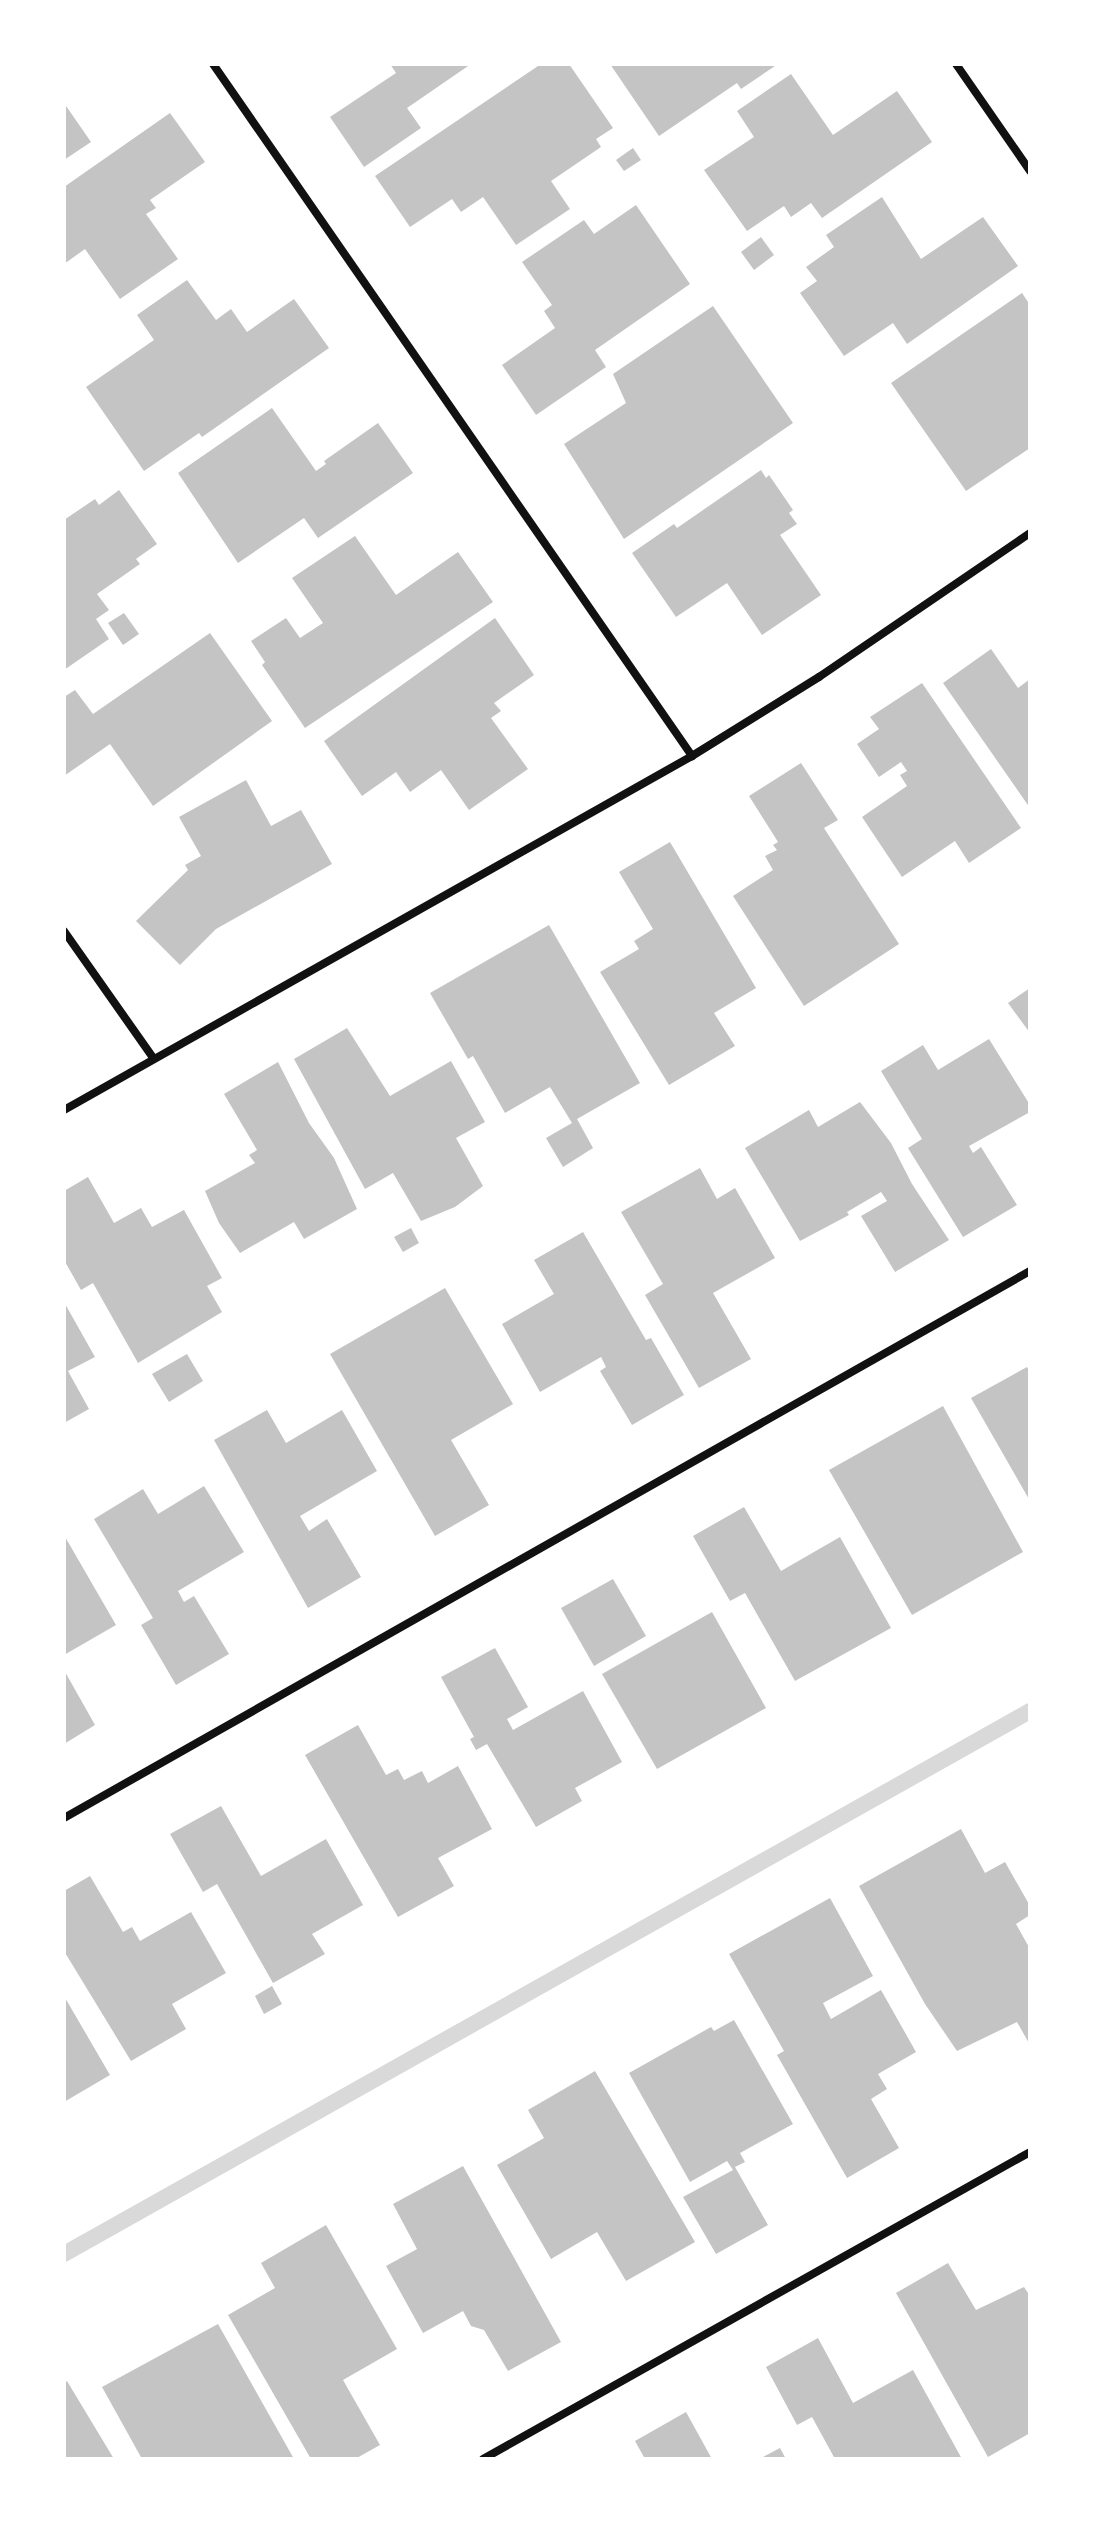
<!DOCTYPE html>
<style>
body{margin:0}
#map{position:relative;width:1094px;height:2523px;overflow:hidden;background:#fff;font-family:Bitter,serif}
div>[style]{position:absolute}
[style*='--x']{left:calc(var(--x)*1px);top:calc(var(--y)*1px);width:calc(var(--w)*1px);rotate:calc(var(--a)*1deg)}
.stream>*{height:16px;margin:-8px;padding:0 8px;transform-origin:8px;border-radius:8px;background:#d9d9d9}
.building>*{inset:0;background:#c4c4c4}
.minor>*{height:8px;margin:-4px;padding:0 4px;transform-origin:4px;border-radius:4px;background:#111}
span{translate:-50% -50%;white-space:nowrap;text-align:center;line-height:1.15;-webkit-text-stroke:6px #fff;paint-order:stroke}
.frame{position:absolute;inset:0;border:66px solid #fff;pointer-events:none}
</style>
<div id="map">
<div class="stream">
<i style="--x:64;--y:2254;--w:1108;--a:-29.34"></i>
</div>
<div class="building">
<i style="clip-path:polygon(390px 64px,471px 64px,407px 108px,421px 128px,364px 167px,330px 117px,396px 73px)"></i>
<i style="clip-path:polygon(541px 64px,569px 64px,613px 128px,596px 139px,601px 147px,551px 181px,570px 209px,516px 245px,483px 197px,461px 212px,452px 199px,410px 227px,375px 176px)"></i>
<i style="clip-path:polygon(610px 64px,778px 64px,741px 89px,737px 83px,659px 136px)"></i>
<i style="clip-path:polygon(791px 74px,833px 135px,897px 91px,932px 142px,822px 218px,811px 203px,791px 217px,784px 206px,747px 231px,704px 170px,754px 137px,737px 111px)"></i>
<i style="clip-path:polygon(64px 103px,91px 142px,64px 160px)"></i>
<i style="clip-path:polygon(170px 113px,205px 162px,150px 200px,156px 208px,146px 214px,178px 259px,120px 299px,85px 249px,64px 264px,64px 187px)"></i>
<i style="clip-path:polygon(633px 148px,641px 160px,624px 171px,616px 160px)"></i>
<i style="clip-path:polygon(882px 197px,921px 259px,983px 217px,1018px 266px,907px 344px,893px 323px,844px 356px,800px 293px,817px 281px,806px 267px,834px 247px,826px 235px)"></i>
<i style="clip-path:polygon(636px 205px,690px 284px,595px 350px,606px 367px,536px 415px,502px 365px,555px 328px,544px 311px,552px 305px,522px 262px,584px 220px,594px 234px)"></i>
<i style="clip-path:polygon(761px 237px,774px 255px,754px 270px,741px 252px)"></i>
<i style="clip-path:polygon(187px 280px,216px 320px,231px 309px,247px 332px,294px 299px,329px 348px,202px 437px,199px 433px,144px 471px,86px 387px,154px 340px,137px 315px)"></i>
<i style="clip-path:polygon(1022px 293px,1030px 305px,1030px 448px,966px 491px,891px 383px)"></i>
<i style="clip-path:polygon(713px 306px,793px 423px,624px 539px,564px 444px,626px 403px,613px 374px)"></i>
<i style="clip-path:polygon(272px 408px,316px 471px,326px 464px,324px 461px,378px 423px,413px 473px,318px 538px,304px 518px,238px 563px,178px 473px)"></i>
<i style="clip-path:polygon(761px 470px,766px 478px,769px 475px,793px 510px,789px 513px,797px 524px,780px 535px,821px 595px,762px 635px,727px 583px,676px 617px,632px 553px,674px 524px,677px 528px)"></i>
<i style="clip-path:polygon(119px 490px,157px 544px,136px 559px,140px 564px,97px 594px,109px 610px,96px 619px,109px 639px,64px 670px,64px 520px,95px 499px,99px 505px)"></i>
<i style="clip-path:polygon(355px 536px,396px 595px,458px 552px,493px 602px,305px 728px,262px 665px,265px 662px,251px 641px,286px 618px,300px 638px,323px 623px,292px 578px)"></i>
<i style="clip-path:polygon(124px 613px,139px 634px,123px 645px,108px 623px)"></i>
<i style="clip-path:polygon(495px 618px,534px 675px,494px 703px,501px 711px,491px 718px,528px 769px,469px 810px,441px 770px,410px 792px,396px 772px,362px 796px,324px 741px)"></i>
<i style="clip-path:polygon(210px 633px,272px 721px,153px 806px,110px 744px,64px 776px,64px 697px,75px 690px,93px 714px)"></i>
<i style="clip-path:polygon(991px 649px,1018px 688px,1030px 679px,1030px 808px,943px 683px)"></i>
<i style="clip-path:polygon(922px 683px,1021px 828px,969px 863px,955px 841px,902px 877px,862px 817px,907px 786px,900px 775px,907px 771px,901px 762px,879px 777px,857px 744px,879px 729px,870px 717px)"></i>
<i style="clip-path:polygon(801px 763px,838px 820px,824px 828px,899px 944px,804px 1006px,733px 896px,773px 870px,765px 856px,777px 850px,773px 845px,778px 842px,749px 796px)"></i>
<i style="clip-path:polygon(246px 780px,271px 826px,301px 810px,332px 864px,216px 929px,180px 965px,136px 921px,188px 870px,185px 865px,201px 856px,179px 817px)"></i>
<i style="clip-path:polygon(670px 842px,756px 988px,714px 1013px,735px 1046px,669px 1085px,600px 972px,639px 949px,634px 941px,653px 929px,619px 872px)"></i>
<i style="clip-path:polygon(549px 925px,640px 1083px,577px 1119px,593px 1148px,563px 1167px,546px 1138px,572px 1123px,550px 1087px,505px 1113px,473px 1056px,468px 1059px,430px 993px)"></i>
<i style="clip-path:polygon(1030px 988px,1030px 1033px,1008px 1003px)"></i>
<i style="clip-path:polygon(347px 1028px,390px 1096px,451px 1061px,485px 1122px,456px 1138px,483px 1186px,455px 1207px,421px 1221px,393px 1173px,365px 1189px,294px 1059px)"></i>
<i style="clip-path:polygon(989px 1039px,1030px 1105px,1030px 1112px,969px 1146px,973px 1153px,981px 1147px,1017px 1205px,963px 1237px,908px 1148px,922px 1139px,881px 1071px,923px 1045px,938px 1070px)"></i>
<i style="clip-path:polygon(278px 1062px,309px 1123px,334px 1158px,357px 1209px,304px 1239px,294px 1222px,240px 1253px,219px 1223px,205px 1191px,255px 1163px,249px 1155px,257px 1150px,224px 1094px)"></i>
<i style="clip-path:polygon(860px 1102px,891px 1143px,912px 1184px,949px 1240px,895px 1272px,861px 1216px,887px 1201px,881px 1192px,847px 1212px,849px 1215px,800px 1241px,745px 1148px,809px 1110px,818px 1127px)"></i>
<i style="clip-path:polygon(700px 1168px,717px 1199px,735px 1188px,775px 1258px,713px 1293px,751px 1359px,699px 1388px,645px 1295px,663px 1284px,621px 1212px)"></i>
<i style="clip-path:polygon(88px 1177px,114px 1223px,141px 1208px,152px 1227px,184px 1210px,222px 1278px,207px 1286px,222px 1312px,138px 1363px,93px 1283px,81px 1290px,64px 1260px,64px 1191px)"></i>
<i style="clip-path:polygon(411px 1228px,419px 1243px,403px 1252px,394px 1237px)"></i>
<i style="clip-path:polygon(583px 1232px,646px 1340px,651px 1338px,684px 1395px,632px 1425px,600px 1371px,606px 1367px,601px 1357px,540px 1392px,502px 1324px,554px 1294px,534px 1260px)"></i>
<i style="clip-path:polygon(445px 1288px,513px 1404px,451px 1440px,489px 1505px,435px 1536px,330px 1354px)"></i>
<i style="clip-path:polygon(64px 1302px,95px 1357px,68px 1371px,89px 1409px,64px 1423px)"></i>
<i style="clip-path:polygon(187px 1354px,203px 1381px,169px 1402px,152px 1374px)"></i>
<i style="clip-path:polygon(1027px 1367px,1030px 1372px,1030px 1501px,971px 1398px)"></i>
<i style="clip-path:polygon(943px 1406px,1023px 1552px,912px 1615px,829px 1470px)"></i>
<i style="clip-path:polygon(267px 1410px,286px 1443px,342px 1410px,377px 1471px,300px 1516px,309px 1531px,327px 1519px,361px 1577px,308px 1608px,214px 1440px)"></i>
<i style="clip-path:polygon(204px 1486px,244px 1552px,178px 1591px,184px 1602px,194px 1596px,229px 1654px,176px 1685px,141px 1625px,153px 1618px,94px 1519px,143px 1489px,158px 1514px)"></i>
<i style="clip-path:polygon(744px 1507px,781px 1571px,840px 1537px,891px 1628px,795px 1681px,745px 1593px,730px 1601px,693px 1536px)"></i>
<i style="clip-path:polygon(64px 1535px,116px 1625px,64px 1655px)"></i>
<i style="clip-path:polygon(613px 1579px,646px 1636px,594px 1666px,561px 1608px)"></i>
<i style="clip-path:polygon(712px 1612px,766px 1708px,657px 1769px,602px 1674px)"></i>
<i style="clip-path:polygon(495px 1648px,528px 1707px,507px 1719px,513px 1730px,583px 1691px,622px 1762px,575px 1788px,582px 1801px,536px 1827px,487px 1744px,476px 1750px,470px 1739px,474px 1737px,441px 1677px)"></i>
<i style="clip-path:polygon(64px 1670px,95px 1725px,64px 1744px)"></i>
<i style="clip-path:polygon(358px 1725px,386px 1775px,398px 1769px,404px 1780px,422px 1771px,428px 1783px,458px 1766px,492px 1829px,438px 1858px,454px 1886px,398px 1917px,305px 1755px)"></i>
<i style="clip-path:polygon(221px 1806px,261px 1876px,326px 1839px,363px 1905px,312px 1934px,325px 1954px,273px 1983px,217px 1884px,203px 1892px,170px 1834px)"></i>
<i style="clip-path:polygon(961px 1829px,985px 1873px,1005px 1862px,1030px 1906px,1030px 1915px,1016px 1924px,1030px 1949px,1030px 2045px,1017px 2022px,957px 2051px,925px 2004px,859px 1886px)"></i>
<i style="clip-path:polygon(90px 1876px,123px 1932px,132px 1927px,140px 1941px,191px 1912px,226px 1973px,172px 2004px,186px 2029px,131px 2061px,64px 1951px,64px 1891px)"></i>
<i style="clip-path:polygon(830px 1898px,873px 1976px,823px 2003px,831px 2019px,881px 1990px,916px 2052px,878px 2074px,887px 2089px,871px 2099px,899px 2148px,847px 2178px,777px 2055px,784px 2051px,729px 1954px)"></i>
<i style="clip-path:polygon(272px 1986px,282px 2004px,264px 2014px,255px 1996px)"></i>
<i style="clip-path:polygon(64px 1996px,110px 2075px,64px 2102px)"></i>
<i style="clip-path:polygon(734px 2020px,793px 2124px,740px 2153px,745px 2162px,735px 2167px,768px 2225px,716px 2254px,683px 2197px,733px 2170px,727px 2161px,690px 2182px,629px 2073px,711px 2027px,714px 2031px)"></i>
<i style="clip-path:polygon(595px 2071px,695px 2242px,626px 2281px,597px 2232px,551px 2259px,497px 2165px,544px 2138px,528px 2110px)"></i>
<i style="clip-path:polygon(463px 2166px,561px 2342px,508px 2371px,484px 2330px,471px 2326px,463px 2311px,423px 2333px,386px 2266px,417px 2249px,393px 2204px)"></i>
<i style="clip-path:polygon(326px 2225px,397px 2349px,343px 2380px,380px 2445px,355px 2459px,311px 2459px,228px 2315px,275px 2288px,261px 2263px)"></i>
<i style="clip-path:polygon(948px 2263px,976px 2310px,1024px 2287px,1030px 2296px,1030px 2433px,988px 2457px,896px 2293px)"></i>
<i style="clip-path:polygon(218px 2324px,294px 2459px,142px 2459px,102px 2387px)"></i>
<i style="clip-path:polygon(818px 2338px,853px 2403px,913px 2370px,962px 2459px,835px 2459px,812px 2417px,797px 2425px,766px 2367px)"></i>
<i style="clip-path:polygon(67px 2381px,114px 2459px,64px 2459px,64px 2383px)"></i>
<i style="clip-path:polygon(686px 2412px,712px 2459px,645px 2459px,635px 2441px)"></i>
<i style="clip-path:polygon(780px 2448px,786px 2459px,759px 2459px)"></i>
</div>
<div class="minor">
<i style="--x:213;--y:64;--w:842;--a:55.31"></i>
<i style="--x:956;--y:64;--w:130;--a:55.3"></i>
<i style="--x:64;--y:931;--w:156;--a:54.9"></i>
<i style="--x:64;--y:1110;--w:721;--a:-29.41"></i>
<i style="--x:692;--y:756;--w:150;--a:-31.9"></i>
<i style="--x:819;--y:677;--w:255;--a:-34.3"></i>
<i style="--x:64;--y:1818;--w:1110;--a:-29.52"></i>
<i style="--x:483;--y:2459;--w:627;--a:-29.3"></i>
</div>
<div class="frame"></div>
</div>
